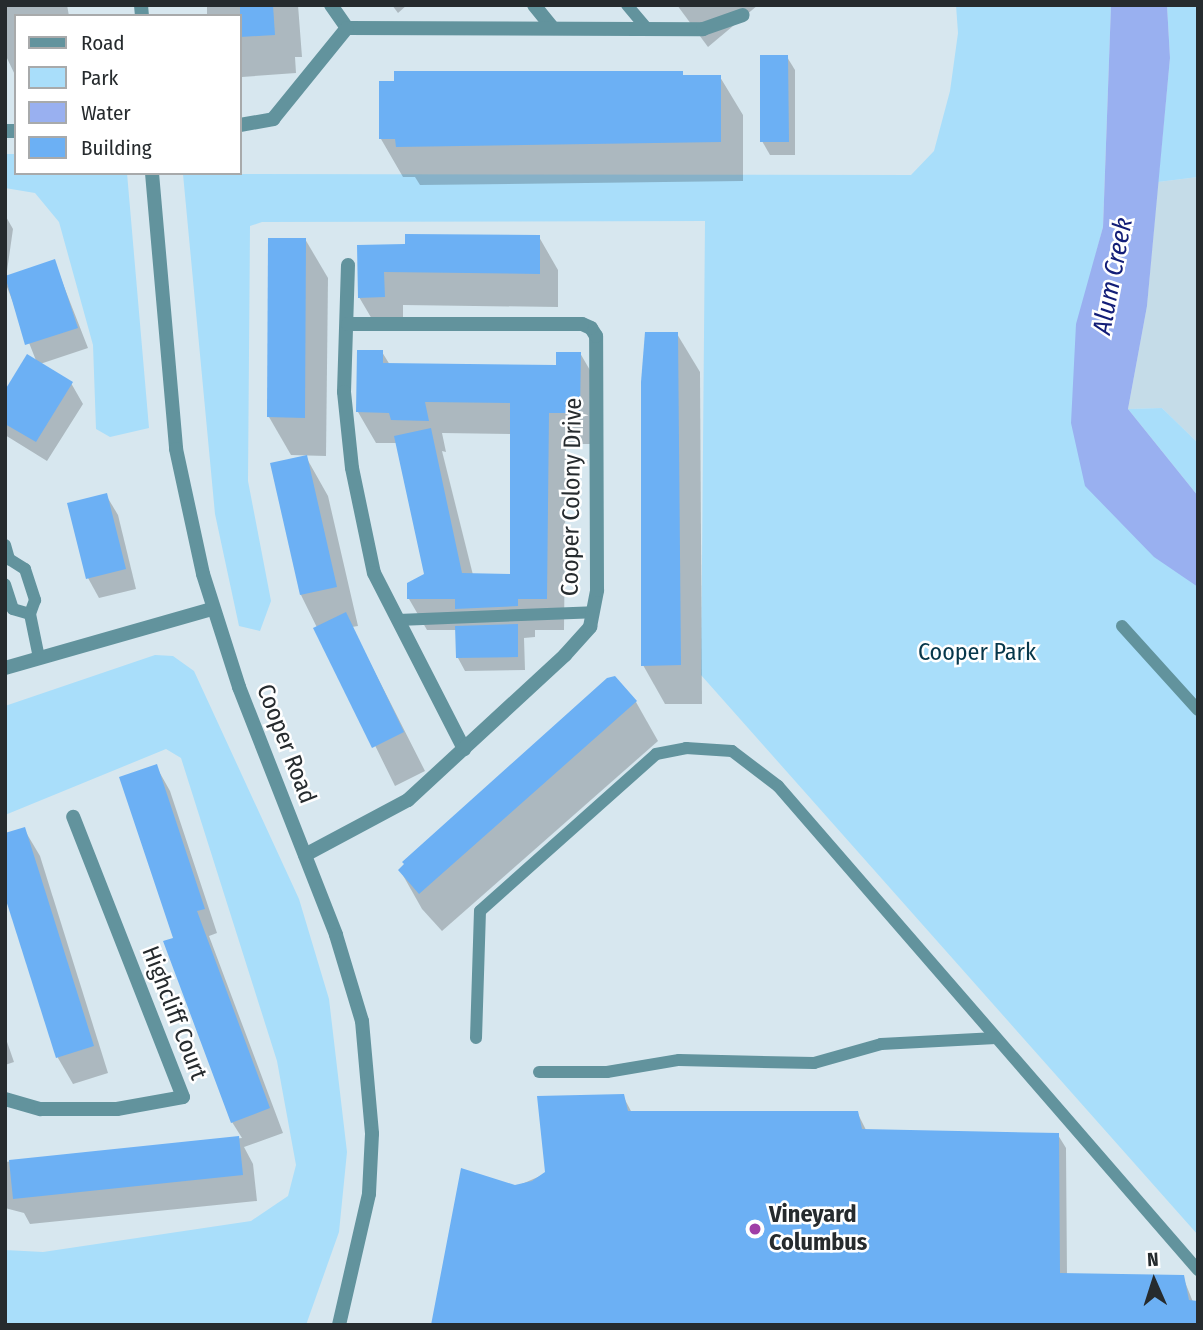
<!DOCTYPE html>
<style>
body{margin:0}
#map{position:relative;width:1203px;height:1330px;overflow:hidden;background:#d7e7ef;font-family:"Fira Sans Condensed",sans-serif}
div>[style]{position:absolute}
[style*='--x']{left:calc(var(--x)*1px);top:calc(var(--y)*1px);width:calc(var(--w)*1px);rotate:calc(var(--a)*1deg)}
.built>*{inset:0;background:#c5dce8}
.green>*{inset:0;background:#a9defa}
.water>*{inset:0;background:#99b0f0}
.shadow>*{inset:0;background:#0003}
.building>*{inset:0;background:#6cb0f4}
.service>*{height:12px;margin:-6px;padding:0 6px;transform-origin:6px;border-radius:6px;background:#62939d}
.minor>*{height:14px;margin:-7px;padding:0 7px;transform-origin:7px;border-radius:7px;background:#62939d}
.tertiary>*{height:14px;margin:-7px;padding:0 7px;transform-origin:7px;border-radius:7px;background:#62939d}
.dots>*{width:19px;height:19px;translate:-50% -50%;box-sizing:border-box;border:4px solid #fff;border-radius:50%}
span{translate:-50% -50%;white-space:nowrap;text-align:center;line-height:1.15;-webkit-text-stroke:5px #fff;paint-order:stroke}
.street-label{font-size:24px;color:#262b2e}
.park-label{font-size:24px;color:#06374b}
.poi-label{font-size:24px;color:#262b2e;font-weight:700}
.left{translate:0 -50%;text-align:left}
.water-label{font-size:26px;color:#121d77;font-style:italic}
.frame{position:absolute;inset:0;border:7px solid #262b2e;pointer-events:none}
.legend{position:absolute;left:14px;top:14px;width:228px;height:161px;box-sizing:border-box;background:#fff;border:2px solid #a8aaab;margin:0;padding:9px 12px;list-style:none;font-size:21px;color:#262b2e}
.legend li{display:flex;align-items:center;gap:14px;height:35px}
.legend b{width:35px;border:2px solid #a8aaab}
.north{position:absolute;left:1119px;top:1246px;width:70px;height:70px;-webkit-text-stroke:5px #fff;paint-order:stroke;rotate:357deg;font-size:19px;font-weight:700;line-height:28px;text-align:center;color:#262b2e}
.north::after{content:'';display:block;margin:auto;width:24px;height:32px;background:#262b2e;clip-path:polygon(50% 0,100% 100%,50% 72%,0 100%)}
</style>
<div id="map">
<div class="built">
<i style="clip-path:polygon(1198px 177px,1198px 443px,1162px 408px,1128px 409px,1147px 306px,1158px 182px)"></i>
</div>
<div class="green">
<i style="clip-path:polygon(956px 5px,1111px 5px,1103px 227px,1094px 261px,1109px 476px,1198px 540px,1198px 1235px,701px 675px,705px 221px,262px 222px,250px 226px,248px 481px,271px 601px,260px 631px,239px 626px,215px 514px,183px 174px,911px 175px,934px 151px,950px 91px,958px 33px)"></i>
<i style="clip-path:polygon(1167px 5px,1198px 5px,1198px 177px,1158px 182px,1170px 58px)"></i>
<i style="clip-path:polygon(5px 154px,16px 154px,16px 173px,127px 173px,149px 428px,110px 437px,96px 429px,93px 345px,59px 222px,35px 193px,5px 188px)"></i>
<i style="clip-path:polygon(1162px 408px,1198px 443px,1198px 496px,1128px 409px)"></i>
<i style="clip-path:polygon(155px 655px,173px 656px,194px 671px,299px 899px,329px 999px,347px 1152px,339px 1232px,306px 1325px,5px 1325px,5px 1250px,43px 1252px,251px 1221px,288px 1196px,296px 1165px,277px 1061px,181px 758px,166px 749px,5px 815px,5px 706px)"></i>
</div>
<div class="water">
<i style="clip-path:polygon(1111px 5px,1167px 5px,1170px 58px,1147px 306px,1128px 409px,1198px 496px,1198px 587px,1154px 557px,1085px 486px,1071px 423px,1076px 324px,1103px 227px)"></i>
</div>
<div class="shadow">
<i style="clip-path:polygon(5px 5px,67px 5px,69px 16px,16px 16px,16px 77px,5px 54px)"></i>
<i style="clip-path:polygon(207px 5px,298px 5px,302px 57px,295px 57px,296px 73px,242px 77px,240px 16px,207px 16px)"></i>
<i style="clip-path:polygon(392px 5px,407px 5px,398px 13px)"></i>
<i style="clip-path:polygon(677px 5px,758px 5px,708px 47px)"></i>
<i style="clip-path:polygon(787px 57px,795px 70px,795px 155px,770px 155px,762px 141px)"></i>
<i style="clip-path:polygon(682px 73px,684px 77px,720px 77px,743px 115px,743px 181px,420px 185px,415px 177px,403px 177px,381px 139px)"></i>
<i style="clip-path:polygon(5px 215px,13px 229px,6px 278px,54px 261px,88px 348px,40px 364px,71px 383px,83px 404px,47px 461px,5px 435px,5px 393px,37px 363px,5px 282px)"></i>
<i style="clip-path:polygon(539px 237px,558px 270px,558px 307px,403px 305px,403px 330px,379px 331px,359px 297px,407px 246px)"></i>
<i style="clip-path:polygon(305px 239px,328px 278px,326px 456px,291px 455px,269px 417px)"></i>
<i style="clip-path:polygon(677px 334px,700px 372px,702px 704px,665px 704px,643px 665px)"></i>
<i style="clip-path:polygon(evenodd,382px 352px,390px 365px,557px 367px,580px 353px,598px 384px,597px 444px,566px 444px,564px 630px,535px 630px,535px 637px,524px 638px,525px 670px,465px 671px,458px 658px,457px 630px,427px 630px,409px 599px,426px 575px,398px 443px,376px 443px,358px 412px,382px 352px,442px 433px,512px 434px,512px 575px,473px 575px,442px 451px,446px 452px,442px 433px)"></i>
<i style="clip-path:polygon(306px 457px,328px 496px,358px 626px,352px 627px,425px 771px,395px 786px,301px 595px)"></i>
<i style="clip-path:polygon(106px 495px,118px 515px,136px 589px,99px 598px,88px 578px)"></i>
<i style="clip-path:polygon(614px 678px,636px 702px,658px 741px,442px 931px,422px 909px,400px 870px)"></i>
<i style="clip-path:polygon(156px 766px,170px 791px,217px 933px,209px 936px,283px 1133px,244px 1147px,253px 1164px,257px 1201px,30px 1224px,24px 1213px,5px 1208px,5px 1162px,242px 1138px,232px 1122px,175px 939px)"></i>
<i style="clip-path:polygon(24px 829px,40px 856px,108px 1073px,73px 1084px,58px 1058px,5px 891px)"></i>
<i style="clip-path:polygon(5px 1036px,14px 1062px,5px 1065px)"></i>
<i style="clip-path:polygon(623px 1096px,632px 1113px,857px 1112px,866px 1130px,1058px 1135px,1066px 1148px,1067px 1275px,1183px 1277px,1193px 1302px,515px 1187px,547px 1173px)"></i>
</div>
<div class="building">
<i style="clip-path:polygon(240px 5px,273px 5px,275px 35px,240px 37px)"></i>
<i style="clip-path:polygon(760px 55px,788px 55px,789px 142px,760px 142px)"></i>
<i style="clip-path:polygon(394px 71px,683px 71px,683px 75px,721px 75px,721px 142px,396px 147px,395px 139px,379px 139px,379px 81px,394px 81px)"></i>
<i style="clip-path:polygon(405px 234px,540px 235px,540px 274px,384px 272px,385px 297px,358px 298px,357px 245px,405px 244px)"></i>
<i style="clip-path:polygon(268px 238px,306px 238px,305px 418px,267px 417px)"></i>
<i style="clip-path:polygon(55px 259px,78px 328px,25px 345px,5px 276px)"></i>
<i style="clip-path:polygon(645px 332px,678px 332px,681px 665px,641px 666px,641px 382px)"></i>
<i style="clip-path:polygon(357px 350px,383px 350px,383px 363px,556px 365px,556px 352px,581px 352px,580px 413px,549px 413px,547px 599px,518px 599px,518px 606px,455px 609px,455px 599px,407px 599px,407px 583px,424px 574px,394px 436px,431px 428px,462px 573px,510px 574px,510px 403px,425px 402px,429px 421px,391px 420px,389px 413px,356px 412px)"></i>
<i style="clip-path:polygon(27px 354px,73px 382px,36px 442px,5px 424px,5px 390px)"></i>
<i style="clip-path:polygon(307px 455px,337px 587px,300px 595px,270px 463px)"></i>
<i style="clip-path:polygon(107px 493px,126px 569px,86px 579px,67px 503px)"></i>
<i style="clip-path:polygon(346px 612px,404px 732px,372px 748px,313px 628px)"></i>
<i style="clip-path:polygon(518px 624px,518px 657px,456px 658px,455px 626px)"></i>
<i style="clip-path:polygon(615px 676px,637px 701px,419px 894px,398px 870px,404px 864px,402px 862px,607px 678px)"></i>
<i style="clip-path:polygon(157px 764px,205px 909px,197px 911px,270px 1108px,231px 1123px,163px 941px,173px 938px,119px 777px)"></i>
<i style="clip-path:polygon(25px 827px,94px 1046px,56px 1058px,5px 897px,5px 833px)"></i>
<i style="clip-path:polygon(624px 1094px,628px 1111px,858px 1111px,862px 1129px,1059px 1133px,1060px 1273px,1184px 1275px,1189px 1300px,1198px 1301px,1198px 1325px,431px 1325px,461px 1168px,515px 1185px,532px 1181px,545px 1172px,537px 1096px)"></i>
<i style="clip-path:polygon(239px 1136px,243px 1175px,13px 1199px,9px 1160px)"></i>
</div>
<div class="service">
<i style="--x:627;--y:5;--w:30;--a:50"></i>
<i style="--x:5;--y:545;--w:15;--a:74"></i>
<i style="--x:9;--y:559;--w:19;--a:32"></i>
<i style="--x:25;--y:569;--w:33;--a:72"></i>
<i style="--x:35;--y:600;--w:15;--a:110"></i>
<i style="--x:30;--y:614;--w:18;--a:-164"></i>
<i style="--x:13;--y:609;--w:26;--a:-108"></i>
<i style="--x:30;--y:614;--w:45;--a:78.4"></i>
<i style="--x:398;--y:620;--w:195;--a:-2.3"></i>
<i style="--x:1122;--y:626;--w:113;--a:47.9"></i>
<i style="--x:476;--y:1038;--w:127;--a:-88.2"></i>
<i style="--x:480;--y:911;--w:236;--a:-41.7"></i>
<i style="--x:656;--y:754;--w:31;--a:-11"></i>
<i style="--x:686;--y:748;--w:46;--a:3.7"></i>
<i style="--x:732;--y:751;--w:58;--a:37.3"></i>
<i style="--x:778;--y:786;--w:641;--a:49.05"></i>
<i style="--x:539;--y:1072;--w:68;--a:0"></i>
<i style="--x:607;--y:1072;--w:73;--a:-9.5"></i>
<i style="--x:679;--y:1060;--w:135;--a:1.3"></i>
<i style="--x:814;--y:1063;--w:70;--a:-15.8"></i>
<i style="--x:881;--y:1044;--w:115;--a:-3"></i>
</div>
<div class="minor">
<i style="--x:331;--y:5;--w:28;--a:55"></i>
<i style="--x:534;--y:5;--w:28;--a:51"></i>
<i style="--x:347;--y:28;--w:356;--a:0.2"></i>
<i style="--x:703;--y:29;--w:42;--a:-19.3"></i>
<i style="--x:240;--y:125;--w:34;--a:-10"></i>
<i style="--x:273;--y:119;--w:117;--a:-50.9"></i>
<i style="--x:5;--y:131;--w:11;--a:0"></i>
<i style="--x:348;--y:265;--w:127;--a:91.8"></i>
<i style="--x:344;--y:392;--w:76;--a:84"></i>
<i style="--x:352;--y:468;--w:107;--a:78.2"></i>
<i style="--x:374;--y:573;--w:198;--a:62.9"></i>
<i style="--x:5;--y:668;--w:215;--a:-15.9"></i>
<i style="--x:305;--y:855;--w:117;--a:-28.1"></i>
<i style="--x:408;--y:800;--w:214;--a:-42.7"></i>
<i style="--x:565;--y:655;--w:38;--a:-48"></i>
<i style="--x:590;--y:627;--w:38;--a:-79"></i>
<i style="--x:597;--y:590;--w:254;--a:-90.2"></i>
<i style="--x:596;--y:336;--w:9;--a:-122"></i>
<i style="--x:591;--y:328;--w:10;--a:-156"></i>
<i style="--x:582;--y:324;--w:234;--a:180"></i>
<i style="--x:5;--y:1099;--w:37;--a:16"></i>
<i style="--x:41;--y:1109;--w:76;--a:0"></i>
<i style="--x:117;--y:1109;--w:67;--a:-10.3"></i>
<i style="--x:183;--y:1097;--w:301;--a:-111.4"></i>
</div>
<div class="tertiary">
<i style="--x:141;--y:5;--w:11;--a:85"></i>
<i style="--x:152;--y:173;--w:277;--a:85"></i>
<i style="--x:176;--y:449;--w:128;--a:77.8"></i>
<i style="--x:203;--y:574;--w:119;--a:72.3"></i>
<i style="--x:239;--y:687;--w:266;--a:68.6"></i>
<i style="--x:336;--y:935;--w:90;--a:73.2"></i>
<i style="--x:362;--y:1021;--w:113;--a:84.9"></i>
<i style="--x:372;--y:1134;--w:60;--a:92.9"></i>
<i style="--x:369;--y:1194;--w:134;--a:102.9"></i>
</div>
<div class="dots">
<i style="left:755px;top:1229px;background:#9f3fa7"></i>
</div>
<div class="street-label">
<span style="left:572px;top:497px;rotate:-89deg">Cooper Colony Drive</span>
<span style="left:286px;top:744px;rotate:69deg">Cooper Road</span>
<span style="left:174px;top:1013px;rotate:69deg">Highcliff Court</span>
</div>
<div class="park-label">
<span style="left:977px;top:653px">Cooper Park</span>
</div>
<div class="poi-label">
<span class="left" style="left:769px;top:1229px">Vineyard<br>Columbus</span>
</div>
<div class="water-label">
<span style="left:1113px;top:276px;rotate:-79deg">Alum Creek</span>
</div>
<div class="frame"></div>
<ul class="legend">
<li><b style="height:9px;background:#62939d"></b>Road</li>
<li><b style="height:19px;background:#a9defa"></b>Park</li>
<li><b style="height:19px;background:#99b0f0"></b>Water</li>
<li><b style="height:19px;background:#6cb0f4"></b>Building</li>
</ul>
<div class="north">N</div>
</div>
